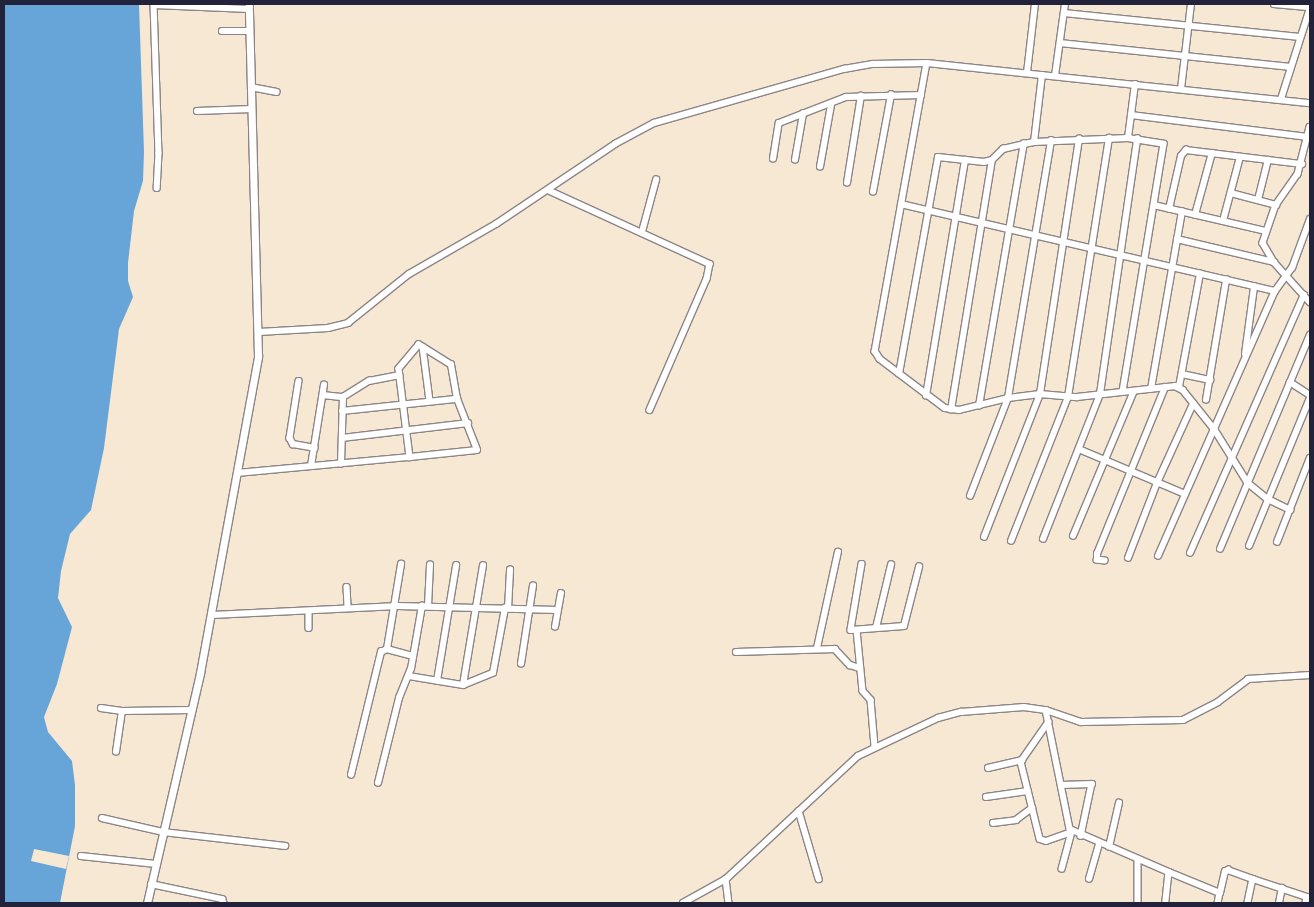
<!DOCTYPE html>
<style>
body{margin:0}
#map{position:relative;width:1314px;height:907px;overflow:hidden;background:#f6e8d3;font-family:Kalam,sans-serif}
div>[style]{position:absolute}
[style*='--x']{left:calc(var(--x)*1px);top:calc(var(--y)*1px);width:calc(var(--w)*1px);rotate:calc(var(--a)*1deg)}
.water>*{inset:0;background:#67a4d8}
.pier>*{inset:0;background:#f6e8d3}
.roads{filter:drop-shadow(1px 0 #8c8587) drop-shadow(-1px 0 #8c8587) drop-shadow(0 1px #8c8587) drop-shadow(0 -1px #8c8587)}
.minor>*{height:5.5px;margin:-2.75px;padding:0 2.75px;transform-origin:2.75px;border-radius:2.75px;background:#fff}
.tertiary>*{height:7px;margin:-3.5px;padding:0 3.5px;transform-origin:3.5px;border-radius:3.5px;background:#fff}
span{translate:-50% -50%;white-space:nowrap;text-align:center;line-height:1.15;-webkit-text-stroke:5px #fff;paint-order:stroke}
.frame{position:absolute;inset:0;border:5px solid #22223b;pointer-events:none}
</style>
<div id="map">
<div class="water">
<i style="clip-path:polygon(4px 4px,139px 4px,144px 152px,143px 181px,134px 211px,128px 263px,128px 281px,133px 297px,119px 329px,104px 448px,91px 510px,70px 534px,61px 571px,58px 598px,72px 627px,57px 684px,44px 717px,48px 732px,72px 761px,75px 785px,75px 826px,60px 903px,4px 903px)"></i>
</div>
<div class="pier">
<i style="clip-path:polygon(34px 849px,69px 856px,66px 869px,31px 861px)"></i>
</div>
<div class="roads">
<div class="minor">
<i style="--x:154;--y:4;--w:149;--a:88.1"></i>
<i style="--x:159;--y:153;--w:35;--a:93"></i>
<i style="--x:1274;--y:4;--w:36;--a:5"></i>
<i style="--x:154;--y:5;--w:95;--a:2.4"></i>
<i style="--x:1064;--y:13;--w:237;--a:5.8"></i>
<i style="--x:222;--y:31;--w:27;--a:0"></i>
<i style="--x:1060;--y:43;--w:232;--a:5.9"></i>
<i style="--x:927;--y:63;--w:293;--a:100.2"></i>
<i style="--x:875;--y:351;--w:9;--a:58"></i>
<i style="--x:880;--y:359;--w:81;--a:37"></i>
<i style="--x:945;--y:408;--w:14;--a:8"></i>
<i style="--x:959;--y:410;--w:50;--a:-13.8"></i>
<i style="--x:1008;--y:398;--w:261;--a:-80.5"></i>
<i style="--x:1027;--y:73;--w:69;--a:-83.4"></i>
<i style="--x:1055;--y:76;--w:73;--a:-82.1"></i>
<i style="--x:251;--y:87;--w:26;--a:11"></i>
<i style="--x:1181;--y:89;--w:86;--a:-83.3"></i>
<i style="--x:1281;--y:99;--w:96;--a:-72.3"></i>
<i style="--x:197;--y:111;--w:55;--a:-2.1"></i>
<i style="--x:1131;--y:115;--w:178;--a:7.1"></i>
<i style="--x:1310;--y:127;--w:49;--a:104.3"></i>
<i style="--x:1298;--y:174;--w:38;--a:125"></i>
<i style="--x:1276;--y:205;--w:40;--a:108.9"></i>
<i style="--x:1263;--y:243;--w:22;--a:60"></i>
<i style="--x:1274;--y:262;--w:54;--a:48"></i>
<i style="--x:1128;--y:138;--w:54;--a:-82.6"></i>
<i style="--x:1034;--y:142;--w:67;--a:-83.2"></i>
<i style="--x:773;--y:159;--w:36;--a:-81"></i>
<i style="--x:779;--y:123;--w:72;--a:-21.2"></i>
<i style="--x:846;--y:97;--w:75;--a:-1.5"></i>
<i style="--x:795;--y:160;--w:47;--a:-80.1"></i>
<i style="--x:820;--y:167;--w:63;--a:-79.9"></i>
<i style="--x:847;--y:183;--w:88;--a:-80.9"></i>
<i style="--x:548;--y:190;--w:178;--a:24.6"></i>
<i style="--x:710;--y:264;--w:15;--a:101"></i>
<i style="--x:707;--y:279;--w:143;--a:113.5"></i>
<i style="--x:873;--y:192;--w:99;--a:-79.5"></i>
<i style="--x:1231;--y:193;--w:47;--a:14.9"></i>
<i style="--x:1258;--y:200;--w:41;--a:-76"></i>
<i style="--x:901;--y:204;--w:384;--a:13.1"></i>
<i style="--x:1154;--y:205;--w:115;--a:13.1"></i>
<i style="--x:1169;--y:209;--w:54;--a:-77.2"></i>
<i style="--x:1181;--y:156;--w:8;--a:-50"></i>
<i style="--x:1186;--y:150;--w:117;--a:6.9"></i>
<i style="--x:1195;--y:215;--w:64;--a:-74.7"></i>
<i style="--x:1223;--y:221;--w:66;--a:-75.1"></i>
<i style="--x:642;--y:232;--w:54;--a:-74.9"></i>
<i style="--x:1177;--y:239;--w:100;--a:13.3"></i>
<i style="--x:259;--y:332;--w:69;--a:-3.3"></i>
<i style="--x:328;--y:328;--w:21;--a:-14"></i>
<i style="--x:348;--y:323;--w:78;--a:-38.8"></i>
<i style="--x:409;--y:274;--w:100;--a:-29.9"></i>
<i style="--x:496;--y:224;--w:143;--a:-33.9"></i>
<i style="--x:615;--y:144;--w:44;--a:-28.3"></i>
<i style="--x:654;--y:123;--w:198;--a:-15.9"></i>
<i style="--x:844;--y:69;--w:29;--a:-10"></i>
<i style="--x:873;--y:64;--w:54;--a:-1.1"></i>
<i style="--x:927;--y:63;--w:385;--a:6"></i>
<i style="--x:423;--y:347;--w:54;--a:82.6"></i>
<i style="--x:1245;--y:354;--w:68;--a:-82.3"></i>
<i style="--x:899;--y:374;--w:220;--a:-79.8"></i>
<i style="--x:938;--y:157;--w:46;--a:6.2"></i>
<i style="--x:984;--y:162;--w:8;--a:-14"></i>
<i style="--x:992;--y:160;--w:16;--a:-45"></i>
<i style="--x:1003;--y:149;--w:22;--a:-13"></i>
<i style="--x:1182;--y:374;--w:29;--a:12"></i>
<i style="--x:299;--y:381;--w:58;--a:99"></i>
<i style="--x:290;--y:438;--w:7;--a:63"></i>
<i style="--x:293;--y:444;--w:22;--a:10"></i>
<i style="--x:1290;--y:382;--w:24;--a:33"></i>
<i style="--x:1179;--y:387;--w:115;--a:-79.5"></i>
<i style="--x:1151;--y:389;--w:180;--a:-80.1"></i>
<i style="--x:323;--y:395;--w:20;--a:6"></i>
<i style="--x:926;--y:396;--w:239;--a:-80.6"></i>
<i style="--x:1206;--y:400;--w:122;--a:-80.5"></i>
<i style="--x:979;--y:406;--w:266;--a:-80.3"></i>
<i style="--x:1024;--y:144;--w:10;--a:-11"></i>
<i style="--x:1034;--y:142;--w:94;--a:-2.4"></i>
<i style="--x:1128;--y:138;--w:36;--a:9"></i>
<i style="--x:1164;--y:144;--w:251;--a:99.4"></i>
<i style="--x:951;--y:410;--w:253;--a:-80.7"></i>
<i style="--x:342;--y:411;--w:116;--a:-6"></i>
<i style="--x:342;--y:438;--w:127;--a:-6.8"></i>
<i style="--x:1079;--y:449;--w:113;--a:22.9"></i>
<i style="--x:341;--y:464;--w:67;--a:-88.3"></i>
<i style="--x:343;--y:397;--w:31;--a:-32"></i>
<i style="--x:369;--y:381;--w:31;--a:-11"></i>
<i style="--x:311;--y:466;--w:82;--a:-80.9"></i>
<i style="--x:237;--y:473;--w:174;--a:-5.3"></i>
<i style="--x:410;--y:457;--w:67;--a:-6"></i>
<i style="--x:477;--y:450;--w:55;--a:-111.4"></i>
<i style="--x:457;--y:399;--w:35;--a:-100"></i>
<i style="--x:451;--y:365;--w:38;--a:-148"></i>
<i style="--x:419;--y:345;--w:31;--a:130"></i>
<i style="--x:399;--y:369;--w:89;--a:82.9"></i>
<i style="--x:970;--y:496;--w:105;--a:-68.8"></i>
<i style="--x:1008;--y:398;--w:32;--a:-7"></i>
<i style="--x:1040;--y:394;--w:37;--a:5"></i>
<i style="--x:1077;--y:397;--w:99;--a:-6.4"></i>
<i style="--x:1175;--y:386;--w:9;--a:27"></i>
<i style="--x:1183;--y:390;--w:51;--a:51.3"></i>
<i style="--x:1215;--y:430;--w:62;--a:58.1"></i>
<i style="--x:1248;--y:483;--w:26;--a:39"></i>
<i style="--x:1268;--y:499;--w:25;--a:26"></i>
<i style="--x:1073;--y:536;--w:157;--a:-67.2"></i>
<i style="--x:984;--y:537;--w:154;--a:-68.6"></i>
<i style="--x:1040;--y:394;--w:258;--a:-81.3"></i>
<i style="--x:1043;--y:539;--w:156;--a:-68.5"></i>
<i style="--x:1100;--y:394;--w:258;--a:-81.7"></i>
<i style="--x:1011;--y:541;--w:155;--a:-68.4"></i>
<i style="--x:1068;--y:397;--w:262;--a:-81"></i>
<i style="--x:1277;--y:542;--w:90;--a:-68.6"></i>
<i style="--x:1249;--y:546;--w:160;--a:-67.6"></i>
<i style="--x:1220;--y:549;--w:232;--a:-67.2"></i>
<i style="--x:1190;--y:553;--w:282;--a:-66.2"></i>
<i style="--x:1158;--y:556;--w:290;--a:-66.2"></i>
<i style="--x:1275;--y:291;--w:29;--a:-54"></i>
<i style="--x:1292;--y:268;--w:52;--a:-69.8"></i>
<i style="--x:1128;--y:558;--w:80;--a:-68.9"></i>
<i style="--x:1157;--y:483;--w:87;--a:-65.5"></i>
<i style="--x:1105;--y:561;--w:8;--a:-173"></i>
<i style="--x:1097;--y:560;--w:6;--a:-90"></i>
<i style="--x:1097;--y:554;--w:180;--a:-67.8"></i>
<i style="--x:862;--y:564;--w:67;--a:99.5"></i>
<i style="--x:851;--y:630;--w:53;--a:-4.3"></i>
<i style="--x:904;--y:626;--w:61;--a:-75.7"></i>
<i style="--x:347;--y:587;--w:21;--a:87"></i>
<i style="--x:428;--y:606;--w:41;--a:-87.2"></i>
<i style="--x:508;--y:609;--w:39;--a:-87"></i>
<i style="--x:309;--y:611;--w:17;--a:90"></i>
<i style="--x:212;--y:615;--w:186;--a:-2.8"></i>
<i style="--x:398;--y:606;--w:159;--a:1.4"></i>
<i style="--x:555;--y:627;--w:34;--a:-80"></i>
<i style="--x:876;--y:628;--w:65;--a:-76.6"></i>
<i style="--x:857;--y:630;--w:61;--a:84.4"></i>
<i style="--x:863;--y:691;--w:12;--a:48"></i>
<i style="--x:871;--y:700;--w:47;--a:85.1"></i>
<i style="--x:817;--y:648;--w:98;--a:-77.7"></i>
<i style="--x:387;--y:649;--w:27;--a:15"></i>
<i style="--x:736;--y:652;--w:99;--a:-1.7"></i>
<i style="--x:835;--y:649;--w:22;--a:47"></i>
<i style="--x:850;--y:665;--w:10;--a:17"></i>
<i style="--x:521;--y:664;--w:79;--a:-81.3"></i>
<i style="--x:409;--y:676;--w:55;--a:9.5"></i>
<i style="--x:463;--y:685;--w:32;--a:-22"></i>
<i style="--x:493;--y:673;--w:66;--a:-79.5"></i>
<i style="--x:437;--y:681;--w:117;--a:-80.6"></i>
<i style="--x:463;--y:685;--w:121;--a:-80.5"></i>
<i style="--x:101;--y:708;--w:21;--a:8"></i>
<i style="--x:122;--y:711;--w:69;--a:-0.8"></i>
<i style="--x:1046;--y:710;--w:121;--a:78.6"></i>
<i style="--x:1070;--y:829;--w:108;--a:23.5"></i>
<i style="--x:1169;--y:872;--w:31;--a:96"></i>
<i style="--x:1049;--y:722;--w:49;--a:125"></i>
<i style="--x:1021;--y:762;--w:79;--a:76.1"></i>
<i style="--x:1040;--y:839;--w:6;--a:18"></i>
<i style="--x:1046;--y:841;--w:28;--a:-19"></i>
<i style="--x:1072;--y:832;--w:38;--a:105"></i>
<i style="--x:116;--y:752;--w:41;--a:-81.7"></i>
<i style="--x:988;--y:768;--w:35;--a:-13"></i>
<i style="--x:351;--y:775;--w:127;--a:-76.3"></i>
<i style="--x:381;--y:652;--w:7;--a:-27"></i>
<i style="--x:387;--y:649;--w:86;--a:-80.6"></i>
<i style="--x:378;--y:783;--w:88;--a:-76.1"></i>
<i style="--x:399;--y:698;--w:31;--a:-68"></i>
<i style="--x:411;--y:669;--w:64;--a:-80.1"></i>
<i style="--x:1061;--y:785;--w:31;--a:-2"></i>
<i style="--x:1092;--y:784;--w:53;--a:101.9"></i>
<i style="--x:986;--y:797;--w:42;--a:-8.1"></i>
<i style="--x:799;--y:811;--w:71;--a:73.6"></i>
<i style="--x:102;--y:818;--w:63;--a:12.9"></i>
<i style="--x:163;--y:832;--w:123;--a:6.5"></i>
<i style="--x:993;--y:823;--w:23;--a:-7"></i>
<i style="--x:1016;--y:820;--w:20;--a:-37"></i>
<i style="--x:1109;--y:847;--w:45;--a:-77.2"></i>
<i style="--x:81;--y:856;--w:75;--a:6.1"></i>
<i style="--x:1138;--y:859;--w:44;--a:90"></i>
<i style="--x:1169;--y:872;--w:55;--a:22.4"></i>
<i style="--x:1220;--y:893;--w:10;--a:101"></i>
<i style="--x:726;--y:879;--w:24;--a:83"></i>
<i style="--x:1089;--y:879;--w:37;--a:-74"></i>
<i style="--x:1253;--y:879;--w:57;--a:18.4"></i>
<i style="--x:1307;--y:897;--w:6;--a:99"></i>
<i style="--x:151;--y:884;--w:73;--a:11.9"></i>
<i style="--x:222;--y:899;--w:4;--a:63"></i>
<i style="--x:1220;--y:893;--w:22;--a:-77"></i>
<i style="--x:1225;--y:872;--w:4;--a:-34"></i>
<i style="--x:1228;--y:870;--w:27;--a:20"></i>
<i style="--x:1253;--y:879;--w:25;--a:102"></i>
<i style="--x:683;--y:903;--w:49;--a:-29.2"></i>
<i style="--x:726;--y:879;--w:180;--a:-43"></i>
<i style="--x:858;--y:756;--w:89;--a:-25.4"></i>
<i style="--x:938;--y:718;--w:24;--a:-15"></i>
<i style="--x:961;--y:712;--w:63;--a:-4.5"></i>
<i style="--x:1024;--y:707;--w:22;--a:8"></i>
<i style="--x:1046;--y:710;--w:37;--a:19"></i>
<i style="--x:1081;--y:722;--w:102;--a:-1.1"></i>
<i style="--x:1183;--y:720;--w:39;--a:-27"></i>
<i style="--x:1218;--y:702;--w:38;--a:-37"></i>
<i style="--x:1248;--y:679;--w:62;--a:-3.7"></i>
<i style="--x:1279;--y:903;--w:15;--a:-79"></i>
</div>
<div class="tertiary">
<i style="--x:147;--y:903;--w:236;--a:-77"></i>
<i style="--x:200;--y:673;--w:322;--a:-79.6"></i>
<i style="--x:258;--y:356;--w:352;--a:-91.5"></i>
</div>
</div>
<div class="frame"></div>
</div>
